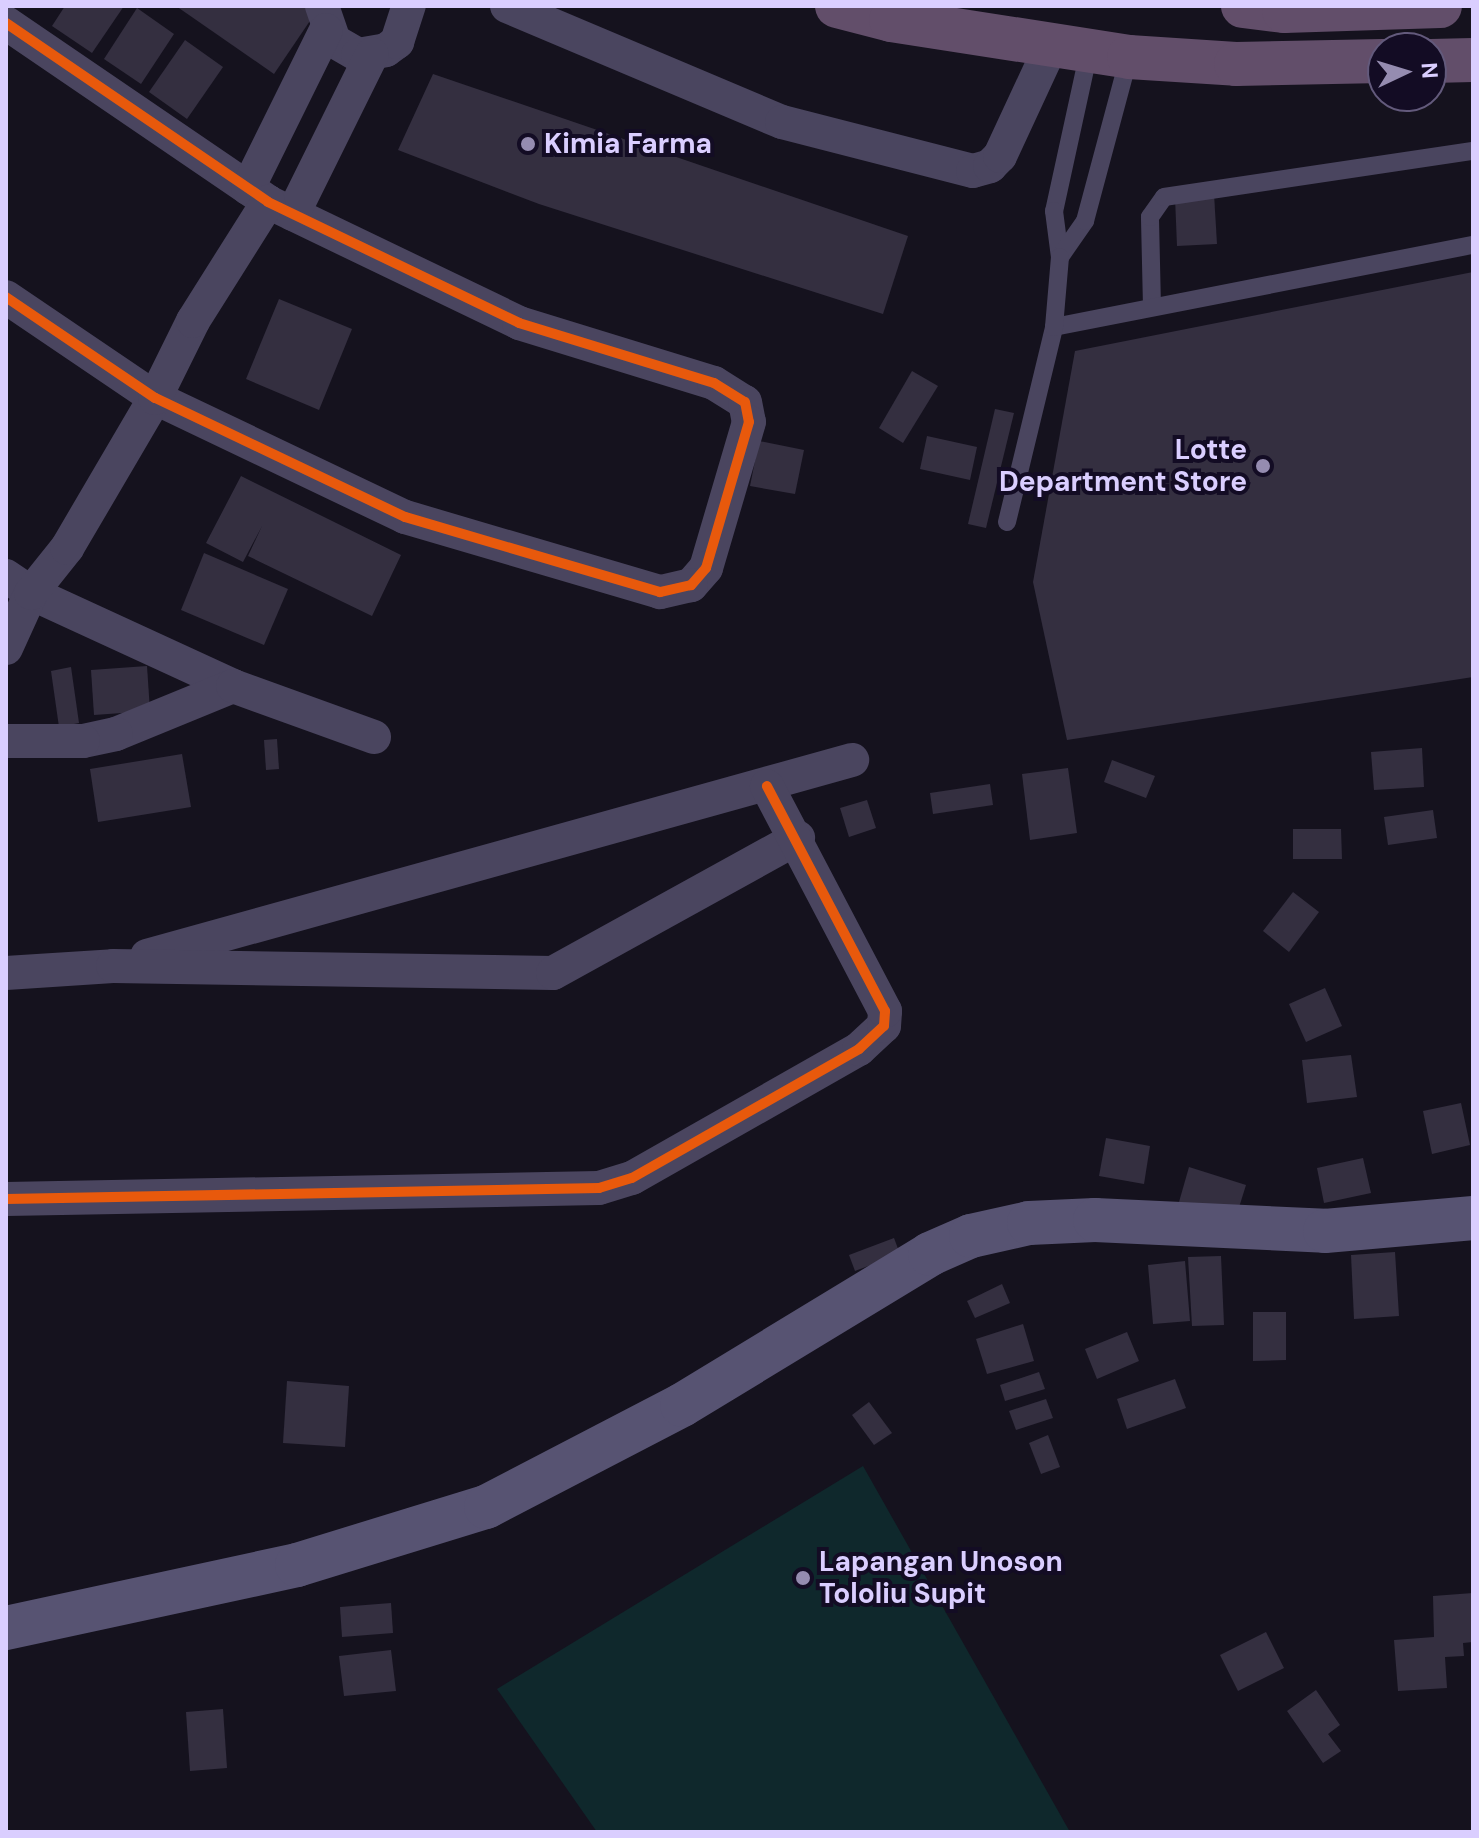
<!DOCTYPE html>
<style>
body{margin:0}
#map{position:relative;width:1479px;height:1838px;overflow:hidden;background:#15121e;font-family:"DM Sans",sans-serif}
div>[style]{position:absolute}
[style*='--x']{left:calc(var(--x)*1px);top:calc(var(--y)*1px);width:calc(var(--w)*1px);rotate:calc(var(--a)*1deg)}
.green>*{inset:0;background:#0f282c}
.building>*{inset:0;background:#342f40}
.service>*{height:18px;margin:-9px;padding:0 9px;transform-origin:9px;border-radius:9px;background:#4a455f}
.minor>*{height:34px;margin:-17px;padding:0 17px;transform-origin:17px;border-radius:17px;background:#4a455f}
.secondary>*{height:44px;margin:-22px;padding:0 22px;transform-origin:22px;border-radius:22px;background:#575372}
.trunk>*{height:44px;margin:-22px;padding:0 22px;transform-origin:22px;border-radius:22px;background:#624e6a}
.cycleway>*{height:10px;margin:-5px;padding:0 5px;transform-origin:5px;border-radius:5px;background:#e8590c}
.dots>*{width:22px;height:22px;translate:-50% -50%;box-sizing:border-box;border:4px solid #130c24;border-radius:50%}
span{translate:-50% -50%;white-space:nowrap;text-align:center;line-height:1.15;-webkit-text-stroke:8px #130c24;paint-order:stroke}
.poi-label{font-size:28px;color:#daceff;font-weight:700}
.left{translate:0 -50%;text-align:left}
.right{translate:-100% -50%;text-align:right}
.frame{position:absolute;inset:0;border:8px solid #daceff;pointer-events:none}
.north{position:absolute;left:1367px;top:32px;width:80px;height:80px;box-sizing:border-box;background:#130c24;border:2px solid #635a7c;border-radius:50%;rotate:86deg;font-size:22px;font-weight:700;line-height:32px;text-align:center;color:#daceff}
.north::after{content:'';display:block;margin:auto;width:28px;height:36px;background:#958cb0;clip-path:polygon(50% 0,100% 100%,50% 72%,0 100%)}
</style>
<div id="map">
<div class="green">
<i style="clip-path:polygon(863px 1466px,1070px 1832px,597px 1832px,497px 1689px)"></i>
</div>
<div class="building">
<i style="clip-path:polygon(65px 6px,124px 6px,92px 53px,52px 26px)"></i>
<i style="clip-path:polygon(176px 6px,320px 6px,274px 74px)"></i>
<i style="clip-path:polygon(137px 8px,174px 34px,141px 84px,104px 59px)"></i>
<i style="clip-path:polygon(185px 40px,223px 67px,187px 119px,149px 92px)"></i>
<i style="clip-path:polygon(433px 74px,908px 236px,883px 314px,539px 204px,398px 150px)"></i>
<i style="clip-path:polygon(1214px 194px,1217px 244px,1177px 246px,1175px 197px)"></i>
<i style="clip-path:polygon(1473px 272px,1473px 677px,1067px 740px,1033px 582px,1075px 351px)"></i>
<i style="clip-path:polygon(279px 299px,352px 329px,319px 410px,246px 379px)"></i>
<i style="clip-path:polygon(912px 371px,938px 386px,903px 443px,879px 428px)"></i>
<i style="clip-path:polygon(995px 409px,1014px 413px,986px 528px,968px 524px)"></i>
<i style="clip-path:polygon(927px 436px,977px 447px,970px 480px,920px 469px)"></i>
<i style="clip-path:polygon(759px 441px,804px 450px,795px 494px,750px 486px)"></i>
<i style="clip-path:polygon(241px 476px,401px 555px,372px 616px,248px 556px,262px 526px,243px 562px,206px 543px)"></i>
<i style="clip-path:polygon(204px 553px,288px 589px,264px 645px,181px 610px)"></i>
<i style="clip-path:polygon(147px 666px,150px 711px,94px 715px,91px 670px)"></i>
<i style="clip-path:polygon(71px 667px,79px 723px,59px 727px,51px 671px)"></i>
<i style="clip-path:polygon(277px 739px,279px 769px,266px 770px,264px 740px)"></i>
<i style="clip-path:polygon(1422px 748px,1424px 787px,1374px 790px,1371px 752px)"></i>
<i style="clip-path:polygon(182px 754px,191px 807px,98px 822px,90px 769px)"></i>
<i style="clip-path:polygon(1112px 760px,1155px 776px,1146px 798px,1104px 782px)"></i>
<i style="clip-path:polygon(1068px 768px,1077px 833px,1030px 840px,1022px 774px)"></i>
<i style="clip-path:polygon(990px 784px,993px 805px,933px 814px,930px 793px)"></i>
<i style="clip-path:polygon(867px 800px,876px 828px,849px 837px,840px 808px)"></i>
<i style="clip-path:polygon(1433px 810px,1437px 838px,1388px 845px,1384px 817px)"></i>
<i style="clip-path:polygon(1293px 829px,1341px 829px,1342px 859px,1293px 859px)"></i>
<i style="clip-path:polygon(1293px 892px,1319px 912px,1289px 952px,1263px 931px)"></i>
<i style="clip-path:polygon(1325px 988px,1342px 1026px,1306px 1042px,1289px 1004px)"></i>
<i style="clip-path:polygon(1351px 1055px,1357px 1097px,1307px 1103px,1302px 1060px)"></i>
<i style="clip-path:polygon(1461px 1103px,1470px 1145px,1432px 1154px,1423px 1111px)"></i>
<i style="clip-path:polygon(1106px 1138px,1150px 1146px,1144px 1184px,1099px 1176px)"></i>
<i style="clip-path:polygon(1363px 1158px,1371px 1193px,1324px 1203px,1317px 1168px)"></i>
<i style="clip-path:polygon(1189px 1167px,1246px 1185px,1235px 1220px,1179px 1202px)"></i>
<i style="clip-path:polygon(894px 1238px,900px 1254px,855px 1271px,849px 1255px)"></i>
<i style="clip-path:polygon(1395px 1252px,1399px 1316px,1354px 1319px,1351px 1255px)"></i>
<i style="clip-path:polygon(1221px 1256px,1224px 1325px,1192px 1326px,1188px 1257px)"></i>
<i style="clip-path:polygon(1185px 1261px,1190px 1321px,1153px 1324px,1148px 1265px)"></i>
<i style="clip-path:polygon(1002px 1284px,1010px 1303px,975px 1318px,967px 1301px)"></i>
<i style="clip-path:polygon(1253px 1312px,1286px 1312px,1286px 1360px,1253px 1361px)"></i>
<i style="clip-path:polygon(1023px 1324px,1034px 1361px,987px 1374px,976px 1339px)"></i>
<i style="clip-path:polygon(1127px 1332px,1139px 1361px,1097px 1379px,1085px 1349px)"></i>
<i style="clip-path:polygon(1039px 1372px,1045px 1389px,1005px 1401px,1000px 1385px)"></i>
<i style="clip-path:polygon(1175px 1379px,1186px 1408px,1127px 1429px,1117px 1399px)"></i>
<i style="clip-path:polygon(287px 1381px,349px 1386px,345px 1447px,283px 1443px)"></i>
<i style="clip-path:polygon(1046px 1399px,1053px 1418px,1016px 1430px,1009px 1411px)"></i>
<i style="clip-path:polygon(869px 1402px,892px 1433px,874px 1445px,852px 1415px)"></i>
<i style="clip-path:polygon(1048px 1435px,1060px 1467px,1041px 1474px,1029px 1443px)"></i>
<i style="clip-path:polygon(1473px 1593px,1473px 1642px,1463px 1643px,1464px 1656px,1445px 1657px,1447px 1688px,1398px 1691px,1394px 1640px,1434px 1637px,1433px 1596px)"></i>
<i style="clip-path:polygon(391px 1603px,393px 1633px,342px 1637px,340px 1607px)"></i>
<i style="clip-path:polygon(1266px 1632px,1284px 1668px,1238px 1691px,1220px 1655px)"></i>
<i style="clip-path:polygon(391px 1650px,396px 1691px,344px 1696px,339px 1656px)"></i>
<i style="clip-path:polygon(1316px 1690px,1340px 1725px,1328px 1734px,1341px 1751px,1323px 1763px,1287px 1711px)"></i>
<i style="clip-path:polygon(223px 1709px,227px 1768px,190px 1771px,186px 1712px)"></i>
</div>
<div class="service">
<i style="--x:1089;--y:51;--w:164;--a:102.3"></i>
<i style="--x:1054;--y:211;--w:46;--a:82.6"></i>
<i style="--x:1060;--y:257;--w:44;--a:-55.2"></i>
<i style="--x:1085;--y:221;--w:170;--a:-75"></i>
<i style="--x:1152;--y:307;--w:90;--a:-91.3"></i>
<i style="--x:1150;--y:217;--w:24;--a:-55"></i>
<i style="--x:1164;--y:197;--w:312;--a:-8.5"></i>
<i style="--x:1054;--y:327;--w:427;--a:-11.1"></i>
<i style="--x:1007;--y:522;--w:201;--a:-76.4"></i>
<i style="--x:1054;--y:327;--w:70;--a:-85.1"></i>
</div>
<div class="minor">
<i style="--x:322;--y:6;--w:37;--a:71"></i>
<i style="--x:334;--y:41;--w:28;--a:30"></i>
<i style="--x:358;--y:55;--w:28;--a:-10"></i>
<i style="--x:386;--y:50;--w:14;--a:-36"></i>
<i style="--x:397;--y:42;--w:38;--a:-72"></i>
<i style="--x:507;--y:6;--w:298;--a:22.9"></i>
<i style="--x:782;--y:122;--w:197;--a:14.4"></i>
<i style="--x:973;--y:171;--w:18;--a:-16"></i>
<i style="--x:990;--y:166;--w:14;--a:-45"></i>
<i style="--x:1000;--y:156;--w:123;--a:-65.1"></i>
<i style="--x:6;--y:23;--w:317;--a:34.3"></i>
<i style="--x:268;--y:202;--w:279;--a:25.7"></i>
<i style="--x:519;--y:323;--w:204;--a:17.1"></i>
<i style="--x:714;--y:383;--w:36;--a:32"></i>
<i style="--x:745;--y:402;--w:20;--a:79"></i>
<i style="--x:749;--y:422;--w:152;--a:106.4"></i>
<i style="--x:706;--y:568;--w:23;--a:131"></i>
<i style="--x:691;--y:585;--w:32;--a:167"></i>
<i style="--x:660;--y:592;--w:266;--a:-163.6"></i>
<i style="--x:405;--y:517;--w:277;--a:-154.5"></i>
<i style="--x:155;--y:398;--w:180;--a:-145.9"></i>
<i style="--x:248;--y:188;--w:176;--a:-63.7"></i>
<i style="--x:293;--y:214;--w:178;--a:-63.7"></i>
<i style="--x:6;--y:576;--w:30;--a:34"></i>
<i style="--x:31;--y:593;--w:222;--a:24.7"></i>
<i style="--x:233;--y:686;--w:126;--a:157.7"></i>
<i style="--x:116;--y:734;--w:34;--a:168"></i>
<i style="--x:83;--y:741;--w:77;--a:180"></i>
<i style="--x:6;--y:648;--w:60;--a:-65.6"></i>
<i style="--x:31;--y:593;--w:58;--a:-51.3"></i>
<i style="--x:67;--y:548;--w:174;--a:-59.6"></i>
<i style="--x:155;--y:398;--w:86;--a:-63.7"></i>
<i style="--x:193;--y:321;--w:141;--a:-57.8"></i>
<i style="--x:233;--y:686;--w:150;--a:19.9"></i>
<i style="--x:147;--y:956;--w:732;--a:-15.54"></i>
<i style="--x:6;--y:973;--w:107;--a:-3.7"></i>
<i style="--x:113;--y:966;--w:440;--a:0.9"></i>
<i style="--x:553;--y:973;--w:280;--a:-28.9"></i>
<i style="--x:6;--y:1199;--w:593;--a:-1.06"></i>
<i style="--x:599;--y:1188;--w:34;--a:-17"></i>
<i style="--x:632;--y:1178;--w:261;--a:-29.6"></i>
<i style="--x:859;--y:1049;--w:34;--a:-43"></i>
<i style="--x:884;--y:1026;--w:15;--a:-86"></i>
<i style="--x:885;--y:1011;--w:254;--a:-117.7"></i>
</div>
<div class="secondary">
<i style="--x:6;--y:1628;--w:298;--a:-12.2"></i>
<i style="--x:297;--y:1565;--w:198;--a:-17.1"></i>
<i style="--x:486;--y:1507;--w:221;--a:-27.5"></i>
<i style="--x:682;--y:1405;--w:290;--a:-31.3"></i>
<i style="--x:930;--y:1254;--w:45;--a:-23.7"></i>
<i style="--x:971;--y:1236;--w:59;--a:-12.6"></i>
<i style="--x:1029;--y:1223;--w:66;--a:-2.6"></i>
<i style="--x:1095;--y:1220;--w:230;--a:2.7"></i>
<i style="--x:1325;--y:1231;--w:149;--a:-5"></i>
</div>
<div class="trunk">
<i style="--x:837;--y:6;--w:56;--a:14.5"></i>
<i style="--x:891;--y:20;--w:241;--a:8.8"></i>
<i style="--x:1129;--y:57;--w:107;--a:3.7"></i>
<i style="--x:1236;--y:64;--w:147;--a:-1.2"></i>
<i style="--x:1243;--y:6;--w:41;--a:7"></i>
<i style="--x:1284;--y:11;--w:156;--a:-1.8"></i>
<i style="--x:1431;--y:61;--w:42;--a:-1.4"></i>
</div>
<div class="cycleway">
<i style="--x:6;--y:23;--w:317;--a:34.3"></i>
<i style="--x:268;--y:202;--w:279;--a:25.7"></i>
<i style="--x:519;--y:323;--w:204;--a:17.1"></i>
<i style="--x:714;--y:383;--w:36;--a:32"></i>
<i style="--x:745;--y:402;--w:20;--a:79"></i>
<i style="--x:749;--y:422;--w:152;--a:106.4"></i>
<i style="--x:706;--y:568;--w:23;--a:131"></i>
<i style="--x:691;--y:585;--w:32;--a:167"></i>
<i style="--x:660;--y:592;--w:266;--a:-163.6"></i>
<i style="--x:405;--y:517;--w:277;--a:-154.5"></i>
<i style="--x:155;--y:398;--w:180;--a:-145.9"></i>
<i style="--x:6;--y:1199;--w:593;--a:-1.06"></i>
<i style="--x:599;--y:1188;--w:34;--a:-17"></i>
<i style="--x:632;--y:1178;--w:261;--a:-29.6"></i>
<i style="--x:859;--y:1049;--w:34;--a:-43"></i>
<i style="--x:884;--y:1026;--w:15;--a:-86"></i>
<i style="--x:885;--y:1011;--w:254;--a:-117.7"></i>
</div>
<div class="dots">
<i style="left:528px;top:144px;background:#958cb0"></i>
<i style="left:1263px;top:466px;background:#958cb0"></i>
<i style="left:803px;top:1578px;background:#958cb0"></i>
</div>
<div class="poi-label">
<span class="left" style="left:544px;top:144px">Kimia Farma</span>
<span class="right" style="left:1247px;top:466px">Lotte<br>Department Store</span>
<span class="left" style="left:819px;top:1578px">Lapangan Unoson<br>Tololiu Supit</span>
</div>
<div class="frame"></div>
<div class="north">N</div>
</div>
